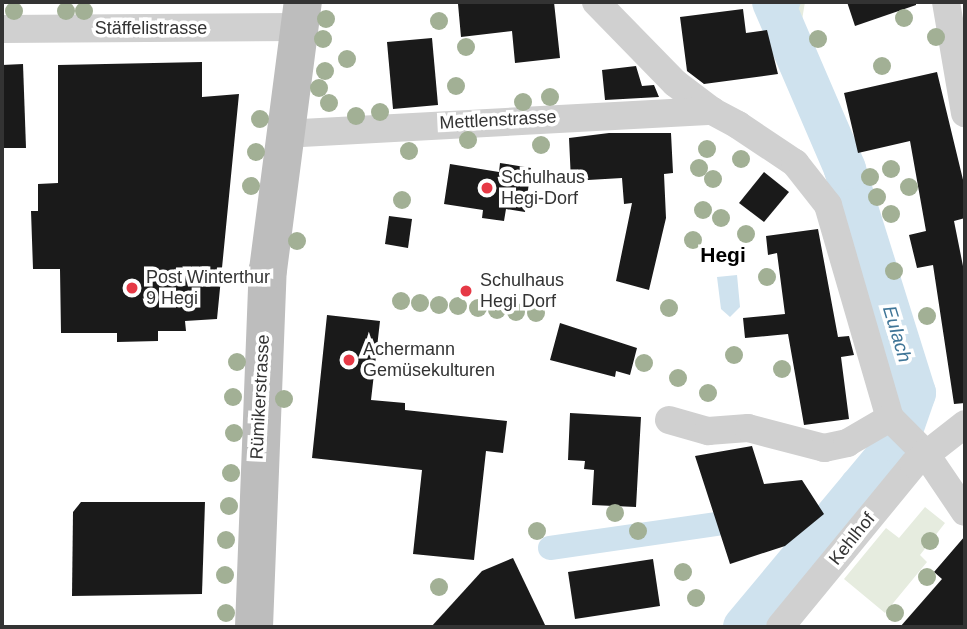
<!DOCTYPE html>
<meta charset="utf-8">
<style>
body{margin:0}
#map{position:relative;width:967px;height:629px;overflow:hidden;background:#fff;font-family:Arial,sans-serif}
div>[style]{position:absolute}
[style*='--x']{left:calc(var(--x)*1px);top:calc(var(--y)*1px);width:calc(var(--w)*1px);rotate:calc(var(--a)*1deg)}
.green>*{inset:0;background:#e6ecdf}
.water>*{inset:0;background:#cfe2ee}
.stream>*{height:7px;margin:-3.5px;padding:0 3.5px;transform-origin:3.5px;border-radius:3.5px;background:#cfe2ee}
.canal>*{height:24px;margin:-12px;padding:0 12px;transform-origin:12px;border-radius:12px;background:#cfe2ee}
.river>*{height:42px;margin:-21px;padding:0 21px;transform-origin:21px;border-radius:21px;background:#cfe2ee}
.building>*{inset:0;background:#1a1a1a}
.minor>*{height:28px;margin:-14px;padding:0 14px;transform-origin:14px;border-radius:14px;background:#d0d0d0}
.secondary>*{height:38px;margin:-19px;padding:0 19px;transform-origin:19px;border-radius:19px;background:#bdbdbd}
.trees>*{width:18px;height:18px;margin:-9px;border-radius:50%;background:#a2b095}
.dots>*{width:19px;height:19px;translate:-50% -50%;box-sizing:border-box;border:4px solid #fff;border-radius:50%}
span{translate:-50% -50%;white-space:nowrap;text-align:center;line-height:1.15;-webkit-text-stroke:7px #fff;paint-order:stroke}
.street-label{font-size:18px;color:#333}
.poi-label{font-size:18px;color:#333}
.left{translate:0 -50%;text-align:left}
.water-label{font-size:19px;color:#3f7597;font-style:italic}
.quarter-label{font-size:21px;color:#000;font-weight:700}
.frame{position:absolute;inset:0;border:4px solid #333;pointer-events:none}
</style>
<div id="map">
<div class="green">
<i style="clip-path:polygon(762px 2px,805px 2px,800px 32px,854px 156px,923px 390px,922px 414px,914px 443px,755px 627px,725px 627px,895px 425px,903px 392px,831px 164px)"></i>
<i style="clip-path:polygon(925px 507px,945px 523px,920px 555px,927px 562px,885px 613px,844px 579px,886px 528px,899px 538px)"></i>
</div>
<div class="water">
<i style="clip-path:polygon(737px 275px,740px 307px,730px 317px,721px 309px,717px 277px)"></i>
</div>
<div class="stream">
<i style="--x:785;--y:30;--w:30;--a:-67"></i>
</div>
<div class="canal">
<i style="--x:853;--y:482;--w:14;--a:-12"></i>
<i style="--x:550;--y:548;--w:169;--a:-8.2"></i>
</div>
<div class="river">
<i style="--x:744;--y:627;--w:241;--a:-50.2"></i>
<i style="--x:898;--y:442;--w:52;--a:-70.9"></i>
<i style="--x:915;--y:393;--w:235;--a:-107.4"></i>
<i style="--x:845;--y:169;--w:182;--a:-113.3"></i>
</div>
<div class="building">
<i style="clip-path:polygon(554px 2px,560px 58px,515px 63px,512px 31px,461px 37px,458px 4px)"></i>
<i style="clip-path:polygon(847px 2px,916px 2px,916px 5px,855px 26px)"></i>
<i style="clip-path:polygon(743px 9px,746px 33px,767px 30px,778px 74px,704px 84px,687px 71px,680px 17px)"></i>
<i style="clip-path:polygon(432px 38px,438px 105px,393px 109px,387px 42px)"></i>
<i style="clip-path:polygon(202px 62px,202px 97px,239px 94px,217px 319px,185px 321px,186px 331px,158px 331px,158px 341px,117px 342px,117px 333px,61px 333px,60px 269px,33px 269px,31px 211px,38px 211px,38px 184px,58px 183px,58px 65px)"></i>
<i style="clip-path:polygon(23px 64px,26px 148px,2px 148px,2px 65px)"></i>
<i style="clip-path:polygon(636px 66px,642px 86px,654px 85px,659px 97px,605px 100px,602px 70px)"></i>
<i style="clip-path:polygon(937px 72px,965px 188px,965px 218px,954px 221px,965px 276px,965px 403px,954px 404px,933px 265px,917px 268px,909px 235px,926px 231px,910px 141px,858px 153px,844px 93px)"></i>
<i style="clip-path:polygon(609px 133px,671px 133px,673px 173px,664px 174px,666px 218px,649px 290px,616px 281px,632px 203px,624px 204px,622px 178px,571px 181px,569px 138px)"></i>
<i style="clip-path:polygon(500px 163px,531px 168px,525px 212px,506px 209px,504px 221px,482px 218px,483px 210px,444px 204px,450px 164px,499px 172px)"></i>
<i style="clip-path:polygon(764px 172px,789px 192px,764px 222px,739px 203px)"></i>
<i style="clip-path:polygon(389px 216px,412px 219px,408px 248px,385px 244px)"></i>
<i style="clip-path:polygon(818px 229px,838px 337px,849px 336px,854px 355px,841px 357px,849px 419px,804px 425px,788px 334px,745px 338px,743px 318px,785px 314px,777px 253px,768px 255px,766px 236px)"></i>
<i style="clip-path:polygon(327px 315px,380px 321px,371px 400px,405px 403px,405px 410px,507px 421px,503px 453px,486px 451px,474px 560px,413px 554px,422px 470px,312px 458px)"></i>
<i style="clip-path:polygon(560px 323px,637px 348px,630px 375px,616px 371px,615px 377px,550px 360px)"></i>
<i style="clip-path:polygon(570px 413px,641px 417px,636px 507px,592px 505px,594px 470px,584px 469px,585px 461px,568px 460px)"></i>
<i style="clip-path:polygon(752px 446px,764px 484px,802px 480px,824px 514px,785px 546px,730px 564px,695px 456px)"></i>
<i style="clip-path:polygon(81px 502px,205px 502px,202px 594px,72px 596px,73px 512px)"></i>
<i style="clip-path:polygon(965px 536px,965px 627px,900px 627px,942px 579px,934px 572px)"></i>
<i style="clip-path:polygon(513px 558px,546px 627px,431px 627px,482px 571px)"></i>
<i style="clip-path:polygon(653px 559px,660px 606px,575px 619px,568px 572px)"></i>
</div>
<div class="minor">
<i style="--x:596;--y:2;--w:113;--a:45.7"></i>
<i style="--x:675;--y:83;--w:46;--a:37.1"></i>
<i style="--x:946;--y:2;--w:113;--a:80.3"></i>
<i style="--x:2;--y:29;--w:297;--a:-0.4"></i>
<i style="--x:283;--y:134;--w:430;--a:-3.1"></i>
<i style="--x:712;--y:111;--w:30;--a:28"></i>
<i style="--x:738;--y:125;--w:69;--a:33.7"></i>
<i style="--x:795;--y:163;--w:53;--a:51.8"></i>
<i style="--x:828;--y:205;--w:222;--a:73.8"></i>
<i style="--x:890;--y:418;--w:49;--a:45"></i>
<i style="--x:925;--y:453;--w:71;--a:55.9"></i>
<i style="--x:669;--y:420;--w:41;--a:15.8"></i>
<i style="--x:708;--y:431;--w:40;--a:-4.3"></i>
<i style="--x:748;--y:428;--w:79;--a:14.7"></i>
<i style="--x:824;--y:448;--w:24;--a:-12"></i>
<i style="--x:847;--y:443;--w:50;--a:-30.2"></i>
<i style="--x:780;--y:627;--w:211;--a:-50.6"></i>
<i style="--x:914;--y:464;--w:65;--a:-38.1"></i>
</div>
<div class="secondary">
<i style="--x:254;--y:627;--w:357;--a:-87.8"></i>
<i style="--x:268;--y:270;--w:270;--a:-82.6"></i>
</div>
<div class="trees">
<i style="left:14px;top:11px"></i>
<i style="left:66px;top:11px"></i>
<i style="left:84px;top:11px"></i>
<i style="left:904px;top:18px"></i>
<i style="left:326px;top:19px"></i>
<i style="left:439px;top:21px"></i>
<i style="left:936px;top:37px"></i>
<i style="left:323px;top:39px"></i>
<i style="left:818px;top:39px"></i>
<i style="left:466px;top:47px"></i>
<i style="left:347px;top:59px"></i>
<i style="left:882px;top:66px"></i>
<i style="left:325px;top:71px"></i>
<i style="left:456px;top:86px"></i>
<i style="left:319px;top:88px"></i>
<i style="left:550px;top:97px"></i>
<i style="left:523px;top:102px"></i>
<i style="left:329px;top:103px"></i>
<i style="left:380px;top:112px"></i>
<i style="left:356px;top:116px"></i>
<i style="left:260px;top:119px"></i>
<i style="left:468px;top:140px"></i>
<i style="left:541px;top:145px"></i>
<i style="left:707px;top:149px"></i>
<i style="left:409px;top:151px"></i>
<i style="left:256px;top:152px"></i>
<i style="left:741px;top:159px"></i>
<i style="left:699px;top:168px"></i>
<i style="left:891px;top:169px"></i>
<i style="left:870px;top:177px"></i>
<i style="left:713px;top:179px"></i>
<i style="left:251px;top:186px"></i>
<i style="left:909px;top:187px"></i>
<i style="left:877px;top:197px"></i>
<i style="left:402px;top:200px"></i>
<i style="left:703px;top:210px"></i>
<i style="left:891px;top:214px"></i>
<i style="left:721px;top:218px"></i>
<i style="left:746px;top:234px"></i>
<i style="left:693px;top:240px"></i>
<i style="left:297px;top:241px"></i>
<i style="left:894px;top:271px"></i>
<i style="left:767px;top:277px"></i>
<i style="left:401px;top:301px"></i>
<i style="left:420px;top:303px"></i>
<i style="left:439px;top:305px"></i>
<i style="left:458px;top:306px"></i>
<i style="left:478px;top:308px"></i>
<i style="left:669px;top:308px"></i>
<i style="left:497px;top:310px"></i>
<i style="left:516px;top:312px"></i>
<i style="left:536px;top:313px"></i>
<i style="left:927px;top:316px"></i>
<i style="left:734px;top:355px"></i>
<i style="left:237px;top:362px"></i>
<i style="left:644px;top:363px"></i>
<i style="left:782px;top:369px"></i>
<i style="left:678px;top:378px"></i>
<i style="left:708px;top:393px"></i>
<i style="left:233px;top:397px"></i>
<i style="left:284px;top:399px"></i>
<i style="left:234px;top:433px"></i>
<i style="left:231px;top:473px"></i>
<i style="left:229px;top:506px"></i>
<i style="left:615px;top:513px"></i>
<i style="left:537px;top:531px"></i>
<i style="left:638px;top:531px"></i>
<i style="left:226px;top:540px"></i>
<i style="left:930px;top:541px"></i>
<i style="left:683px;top:572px"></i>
<i style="left:225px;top:575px"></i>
<i style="left:927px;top:577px"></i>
<i style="left:439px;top:587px"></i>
<i style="left:696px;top:598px"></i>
<i style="left:226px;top:613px"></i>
<i style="left:895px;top:613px"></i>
</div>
<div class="dots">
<i style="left:487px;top:188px;background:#e63946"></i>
<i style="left:132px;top:288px;background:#e63946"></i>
<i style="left:466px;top:291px;background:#e63946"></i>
<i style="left:349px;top:360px;background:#e63946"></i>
</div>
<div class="street-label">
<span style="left:151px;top:28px">Stäffelistrasse</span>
<span style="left:498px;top:120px;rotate:-3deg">Mettlenstrasse</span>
<span style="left:260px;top:397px;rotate:-87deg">Rümikerstrasse</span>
<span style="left:852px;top:539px;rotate:-51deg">Kehlhof</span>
</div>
<div class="poi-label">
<span class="left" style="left:501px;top:188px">Schulhaus<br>Hegi-Dorf</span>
<span class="left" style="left:146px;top:288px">Post Winterthur<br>9 Hegi</span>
<span class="left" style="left:480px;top:291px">Schulhaus<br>Hegi Dorf</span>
<span class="left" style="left:363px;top:360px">Achermann<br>Gemüsekulturen</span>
</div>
<div class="water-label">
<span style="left:897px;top:334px;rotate:73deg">Eulach</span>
</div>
<div class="quarter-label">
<span style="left:723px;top:255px">Hegi</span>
</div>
<div class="frame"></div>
</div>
